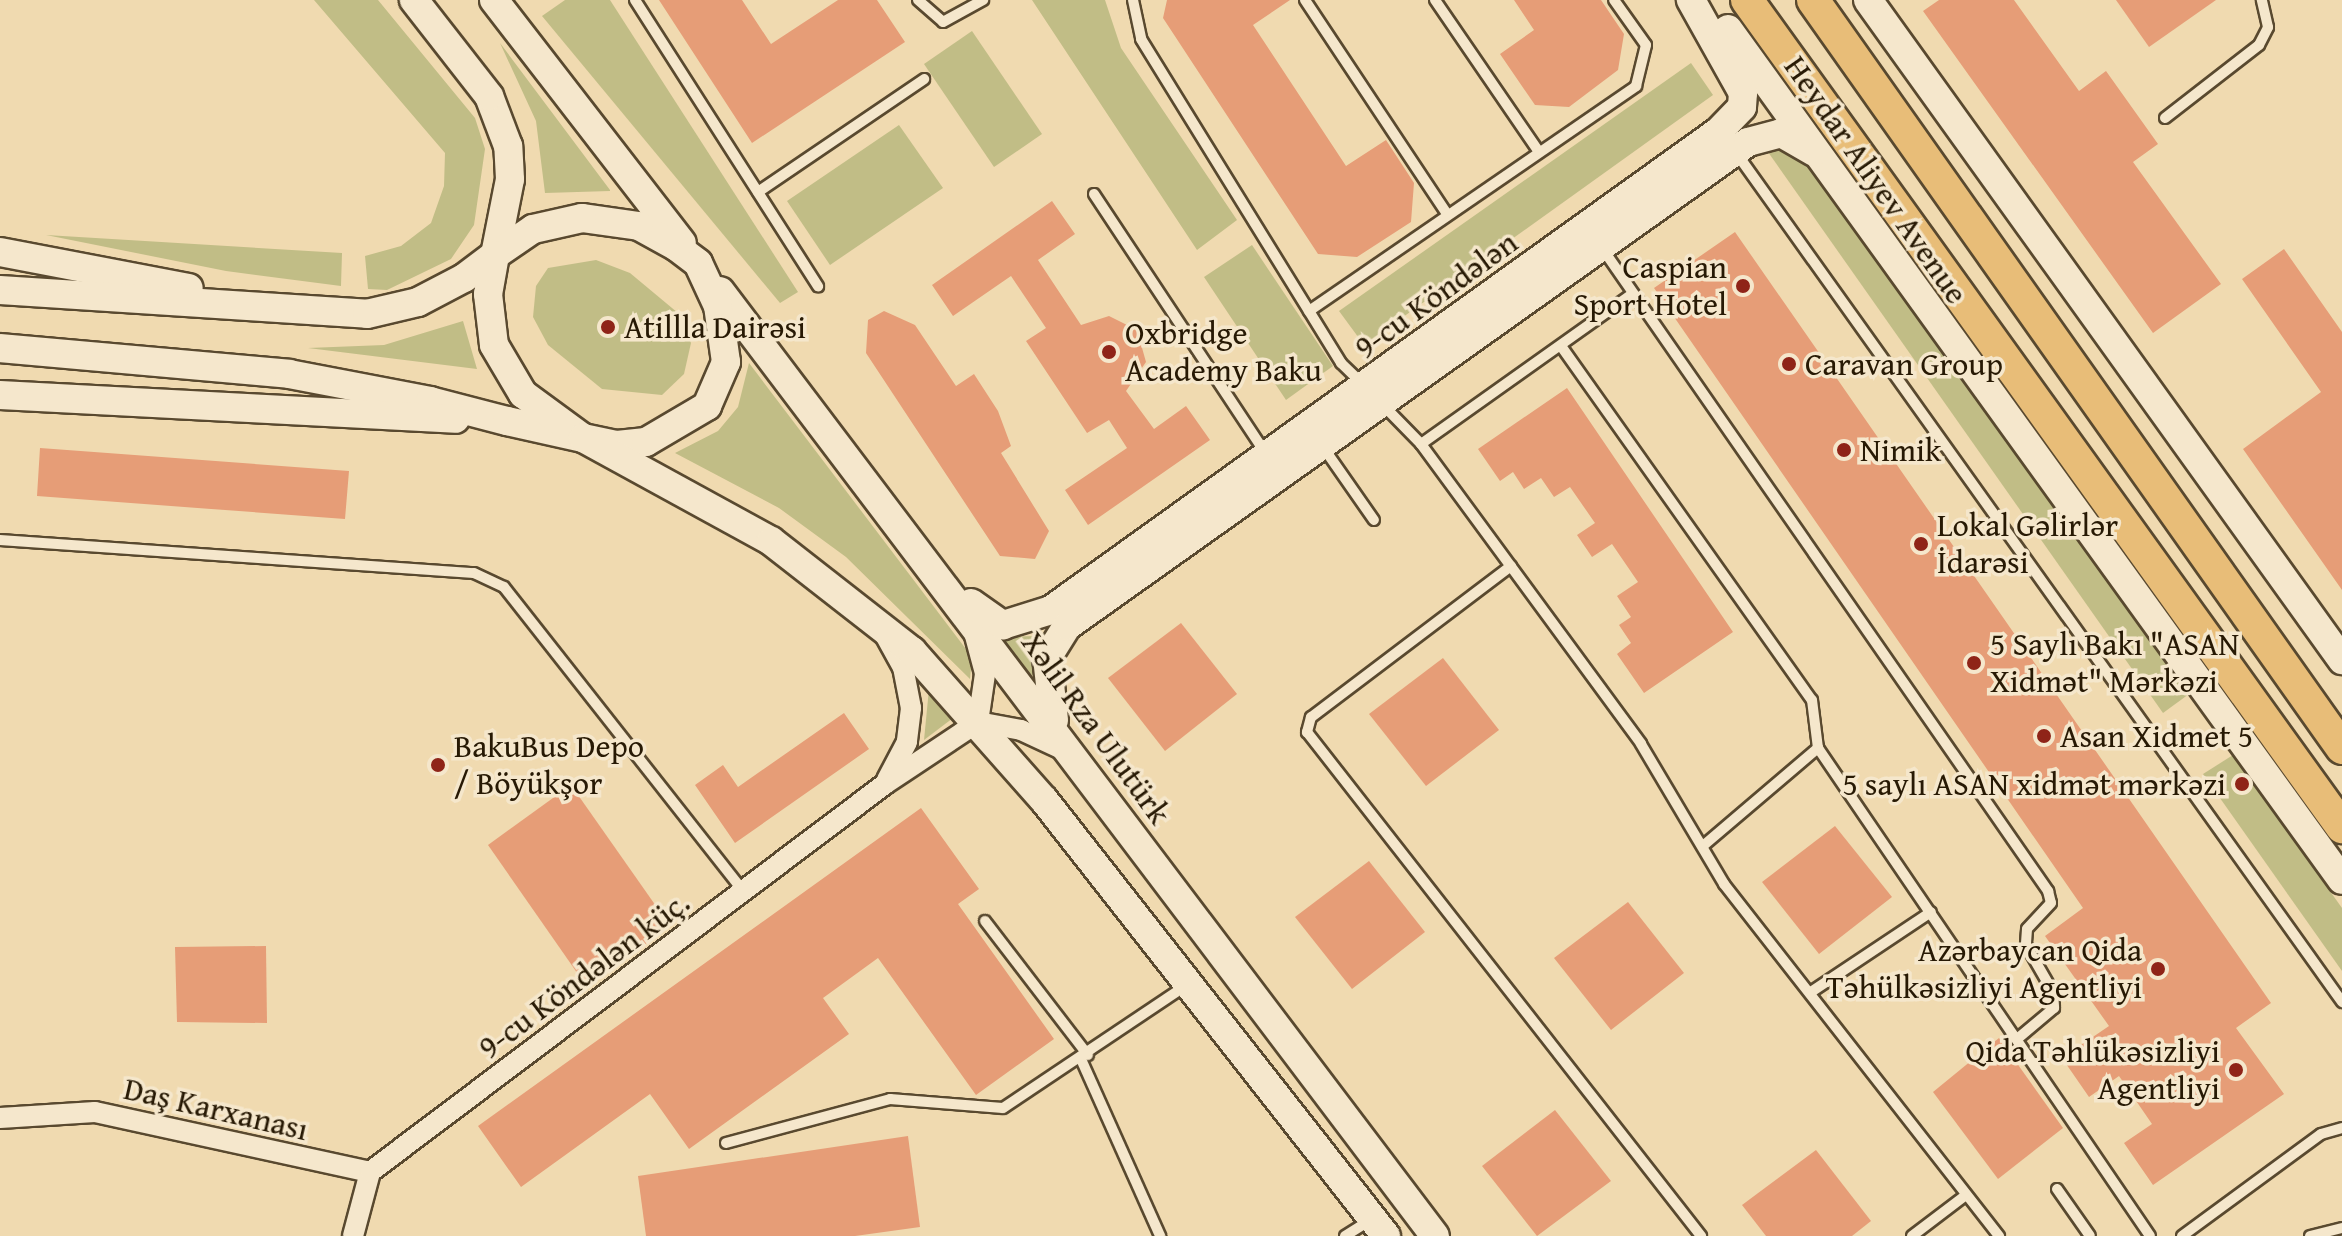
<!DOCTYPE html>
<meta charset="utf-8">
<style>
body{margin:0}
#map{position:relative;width:2342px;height:1236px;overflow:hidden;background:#f0dab0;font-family:"Gentium Book Plus",serif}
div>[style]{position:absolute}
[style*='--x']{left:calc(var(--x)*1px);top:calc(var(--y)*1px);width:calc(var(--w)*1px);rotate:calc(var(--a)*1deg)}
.green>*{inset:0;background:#c1bd86}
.building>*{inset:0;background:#e69d77}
.roads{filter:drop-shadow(2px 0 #59492f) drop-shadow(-2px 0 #59492f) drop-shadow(0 2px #59492f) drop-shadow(0 -2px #59492f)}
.service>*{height:10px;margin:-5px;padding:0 5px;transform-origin:5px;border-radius:5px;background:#f5e7cc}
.minor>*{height:20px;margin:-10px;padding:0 10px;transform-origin:10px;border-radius:10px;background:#f5e7cc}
.secondary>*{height:28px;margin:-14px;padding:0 14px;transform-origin:14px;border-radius:14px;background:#f5e7cc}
.trunk>*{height:32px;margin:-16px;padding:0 16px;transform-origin:16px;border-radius:16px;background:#e8bd78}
.dots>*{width:22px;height:22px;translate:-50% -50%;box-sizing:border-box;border:4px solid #f5e7cc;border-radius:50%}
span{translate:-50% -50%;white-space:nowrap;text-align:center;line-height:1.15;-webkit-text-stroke:7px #f5e7cc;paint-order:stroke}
.street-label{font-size:32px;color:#271904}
.poi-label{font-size:32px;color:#271904}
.right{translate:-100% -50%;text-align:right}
.left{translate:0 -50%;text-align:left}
</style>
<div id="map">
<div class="green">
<i style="clip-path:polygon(314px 0,378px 0,475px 118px,485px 149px,474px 225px,451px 259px,387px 290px,368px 289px,365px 256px,401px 246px,431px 223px,444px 186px,445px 153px)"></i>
<i style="clip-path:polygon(565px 0,610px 0,798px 292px,780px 303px,542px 16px)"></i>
<i style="clip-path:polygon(1032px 0,1105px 0,1121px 48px,1237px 220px,1197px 250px)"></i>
<i style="clip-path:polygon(972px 31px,1042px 134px,994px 167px,924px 64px)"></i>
<i style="clip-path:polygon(500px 43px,610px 190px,610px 191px,545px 193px,536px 121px)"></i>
<i style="clip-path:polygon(1691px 63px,1713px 95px,1364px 345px,1339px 311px)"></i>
<i style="clip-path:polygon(899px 125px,943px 188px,830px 265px,787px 201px)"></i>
<i style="clip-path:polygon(1778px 145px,1808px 159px,2189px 694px,2163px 713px,1768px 152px)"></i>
<i style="clip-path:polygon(46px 235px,342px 253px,341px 286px,226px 271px)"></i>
<i style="clip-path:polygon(1252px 245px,1333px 366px,1286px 400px,1204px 277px)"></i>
<i style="clip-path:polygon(596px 260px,630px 273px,678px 313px,691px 343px,684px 374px,662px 395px,602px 389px,548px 345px,533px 317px,536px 286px,548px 268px)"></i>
<i style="clip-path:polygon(463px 321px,477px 369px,308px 348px,384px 345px)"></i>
<i style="clip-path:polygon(749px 363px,972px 657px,970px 679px,846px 557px,779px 508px,675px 453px,718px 431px,738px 407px)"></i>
<i style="clip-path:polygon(1039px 636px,1032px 677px,1001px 637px)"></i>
<i style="clip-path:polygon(929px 689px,953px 718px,924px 740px)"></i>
<i style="clip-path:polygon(2233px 755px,2342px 908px,2342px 971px,2203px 774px)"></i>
</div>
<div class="building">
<i style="clip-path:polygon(659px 0,742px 0,771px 44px,838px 0,877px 0,905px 42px,752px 143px)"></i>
<i style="clip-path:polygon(1167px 0,1290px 0,1253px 25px,1346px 166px,1386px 140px,1414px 183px,1411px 222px,1357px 257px,1318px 254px,1163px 18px)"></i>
<i style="clip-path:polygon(1514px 0,1601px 0,1624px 34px,1618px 70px,1569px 107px,1535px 105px,1500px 54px,1534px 30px)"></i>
<i style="clip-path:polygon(1939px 0,2014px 0,2079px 91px,2106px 71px,2158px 144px,2133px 162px,2221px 284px,2153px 333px,1923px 11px)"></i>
<i style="clip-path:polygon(2116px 0,2216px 0,2149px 47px)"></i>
<i style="clip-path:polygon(1052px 201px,1075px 234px,1038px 260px,1081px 325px,1109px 316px,1137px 330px,1146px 362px,1126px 391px,1154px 429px,1186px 406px,1210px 440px,1088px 525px,1065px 490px,1127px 448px,1109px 420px,1087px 433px,1026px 341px,1046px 328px,1011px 276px,953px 316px,932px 285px)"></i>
<i style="clip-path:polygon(1735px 232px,2271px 1003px,2236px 1028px,2284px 1094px,2153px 1185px,2124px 1143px,2152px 1124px,2119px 1076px,2089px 1097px,2062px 1058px,2109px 1026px,2045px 936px,2083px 908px,1654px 288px)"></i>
<i style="clip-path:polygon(2284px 249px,2342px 332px,2342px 590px,2243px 449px,2321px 392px,2242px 279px)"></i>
<i style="clip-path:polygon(884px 311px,915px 325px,956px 386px,974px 374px,998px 411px,1011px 446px,1001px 453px,1049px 531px,1035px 559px,1000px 556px,866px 353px,868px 320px)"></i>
<i style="clip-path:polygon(1567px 388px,1733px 632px,1644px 693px,1617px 654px,1631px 643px,1619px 625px,1631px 617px,1617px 596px,1638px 582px,1612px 544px,1592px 557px,1577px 535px,1595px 523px,1570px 487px,1554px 497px,1541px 478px,1524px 489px,1513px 472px,1500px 481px,1478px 449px)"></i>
<i style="clip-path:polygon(40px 448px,349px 471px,345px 519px,37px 496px)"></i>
<i style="clip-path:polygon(1181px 623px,1237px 694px,1165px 751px,1108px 678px)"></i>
<i style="clip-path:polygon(1443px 658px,1499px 730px,1426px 786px,1369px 714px)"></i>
<i style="clip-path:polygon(844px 713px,869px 749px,735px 843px,695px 785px,723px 765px,738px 787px)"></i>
<i style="clip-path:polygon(571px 785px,670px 926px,587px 987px,488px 845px)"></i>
<i style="clip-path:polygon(921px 808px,979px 889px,958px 904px,1054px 1039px,976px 1095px,878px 958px,823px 998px,849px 1034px,689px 1149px,650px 1094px,521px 1187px,478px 1126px)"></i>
<i style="clip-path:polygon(1835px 826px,1892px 897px,1819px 954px,1762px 882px)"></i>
<i style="clip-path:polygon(1369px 861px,1425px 932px,1352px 989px,1295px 917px)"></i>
<i style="clip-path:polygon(1628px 902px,1684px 973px,1611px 1030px,1554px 958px)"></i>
<i style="clip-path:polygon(266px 946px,267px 1023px,177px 1022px,175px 947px)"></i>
<i style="clip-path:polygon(1999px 1038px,2063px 1128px,1998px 1179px,1933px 1092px)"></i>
<i style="clip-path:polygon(1555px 1110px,1611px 1181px,1537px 1236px,1482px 1166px)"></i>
<i style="clip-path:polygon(908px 1136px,920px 1227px,855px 1236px,646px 1236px,638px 1176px)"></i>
<i style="clip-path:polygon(1816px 1150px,1871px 1221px,1852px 1236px,1766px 1236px,1742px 1205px)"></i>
</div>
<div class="roads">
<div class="service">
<i style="--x:635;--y:0;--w:340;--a:57.4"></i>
<i style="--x:918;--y:0;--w:33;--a:41"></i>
<i style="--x:943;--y:22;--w:46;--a:-28.8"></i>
<i style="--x:1133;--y:0;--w:40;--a:78"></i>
<i style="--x:1141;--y:39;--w:381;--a:58.3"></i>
<i style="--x:1341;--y:363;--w:29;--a:44"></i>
<i style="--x:1305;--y:0;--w:258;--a:56.4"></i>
<i style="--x:1435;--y:0;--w:184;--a:55.6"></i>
<i style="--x:2165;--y:118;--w:119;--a:-37.8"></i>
<i style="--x:2259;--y:45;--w:20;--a:-63"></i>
<i style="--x:2268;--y:27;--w:28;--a:-103"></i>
<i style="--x:1737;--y:154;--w:1042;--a:54.49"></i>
<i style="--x:758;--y:192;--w:201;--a:-34.2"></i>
<i style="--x:1094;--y:194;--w:313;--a:56.5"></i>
<i style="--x:1602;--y:248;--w:783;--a:55.25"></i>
<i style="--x:2048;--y:891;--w:12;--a:76"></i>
<i style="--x:2051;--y:903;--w:35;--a:133"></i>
<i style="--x:2027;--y:929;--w:16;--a:94"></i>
<i style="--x:2026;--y:945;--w:54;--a:60.1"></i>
<i style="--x:2053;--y:992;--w:16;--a:86"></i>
<i style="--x:2054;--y:1008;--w:48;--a:140"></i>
<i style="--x:1309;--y:311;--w:397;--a:-34.5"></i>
<i style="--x:1636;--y:86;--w:42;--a:-76.3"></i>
<i style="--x:1646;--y:45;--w:55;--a:-125.4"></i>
<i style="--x:1561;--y:346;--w:434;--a:54.7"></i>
<i style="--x:1812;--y:700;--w:48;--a:82.9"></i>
<i style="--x:1818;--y:748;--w:590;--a:55.77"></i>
<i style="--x:1381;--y:403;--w:57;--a:45.7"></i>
<i style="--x:1421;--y:444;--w:372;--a:53.7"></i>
<i style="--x:1641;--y:744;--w:163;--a:59.3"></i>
<i style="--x:1724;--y:884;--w:447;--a:52"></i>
<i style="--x:1421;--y:444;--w:259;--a:-35.4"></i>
<i style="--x:1323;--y:447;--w:89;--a:55.1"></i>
<i style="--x:0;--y:540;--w:475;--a:4"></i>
<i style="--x:474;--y:573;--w:33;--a:25"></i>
<i style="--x:504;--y:587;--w:388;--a:51.8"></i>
<i style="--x:1511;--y:566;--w:251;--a:142.9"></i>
<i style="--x:1311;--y:717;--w:16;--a:105"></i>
<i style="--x:1307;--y:732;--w:640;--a:51.98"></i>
<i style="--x:1704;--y:845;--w:150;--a:-40.4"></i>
<i style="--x:985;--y:921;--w:169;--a:52.5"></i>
<i style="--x:1811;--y:992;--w:144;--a:-33.7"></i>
<i style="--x:1081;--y:1059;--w:194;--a:65.9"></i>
<i style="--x:726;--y:1143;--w:170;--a:-15"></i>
<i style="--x:890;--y:1099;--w:113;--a:4.6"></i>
<i style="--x:1003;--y:1108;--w:219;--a:-33.8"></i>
<i style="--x:2057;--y:1189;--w:57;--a:54.9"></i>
<i style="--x:1345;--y:1236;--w:31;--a:-32"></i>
<i style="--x:1912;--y:1236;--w:68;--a:-37.2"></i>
<i style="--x:2182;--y:1236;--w:172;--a:-36.3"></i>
<i style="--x:2321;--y:1134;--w:22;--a:-16"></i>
<i style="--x:2310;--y:1236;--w:33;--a:-14"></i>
</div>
<div class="minor">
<i style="--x:885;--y:635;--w:37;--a:61"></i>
<i style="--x:903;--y:667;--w:42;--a:79"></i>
<i style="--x:911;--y:708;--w:34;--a:97"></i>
<i style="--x:907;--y:742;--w:43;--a:117.8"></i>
<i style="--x:975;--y:636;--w:39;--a:75"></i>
<i style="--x:985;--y:674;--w:49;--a:98.3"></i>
<i style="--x:0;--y:1118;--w:95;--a:-3.6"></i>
<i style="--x:95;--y:1112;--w:281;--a:12.3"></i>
<i style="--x:353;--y:1236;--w:66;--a:-75.1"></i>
<i style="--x:370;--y:1172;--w:645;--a:-36.99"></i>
<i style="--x:885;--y:784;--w:112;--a:-33.7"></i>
<i style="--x:978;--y:722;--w:44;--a:10.5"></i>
<i style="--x:1021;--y:730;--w:45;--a:24.9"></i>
</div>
<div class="secondary">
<i style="--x:494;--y:0;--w:307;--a:52.3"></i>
<i style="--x:1868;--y:0;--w:813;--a:54.31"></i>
<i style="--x:1728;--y:29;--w:1049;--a:54.19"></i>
<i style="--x:0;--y:252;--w:192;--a:10.8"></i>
<i style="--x:0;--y:290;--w:368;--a:3.7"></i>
<i style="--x:367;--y:314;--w:52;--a:-13.2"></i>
<i style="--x:418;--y:302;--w:52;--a:-27.6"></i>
<i style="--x:464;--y:278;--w:39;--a:-37"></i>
<i style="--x:495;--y:255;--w:77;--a:-78.8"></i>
<i style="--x:510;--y:179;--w:33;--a:-93"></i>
<i style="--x:508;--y:146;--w:53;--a:-110.8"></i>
<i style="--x:489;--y:96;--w:122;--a:-128"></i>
<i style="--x:720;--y:291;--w:1185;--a:52.89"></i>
<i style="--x:0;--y:348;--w:290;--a:5.1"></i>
<i style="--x:289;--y:374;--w:144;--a:10.8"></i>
<i style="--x:430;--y:401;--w:80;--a:14.6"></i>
<i style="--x:507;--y:421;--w:78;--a:12.6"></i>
<i style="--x:583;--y:438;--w:35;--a:12"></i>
<i style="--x:617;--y:445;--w:29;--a:-6"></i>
<i style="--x:646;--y:442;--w:71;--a:-30.5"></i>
<i style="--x:707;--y:406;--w:48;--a:-66.6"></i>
<i style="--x:726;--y:362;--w:57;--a:-98.1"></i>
<i style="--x:718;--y:306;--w:47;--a:-114.9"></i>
<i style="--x:698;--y:263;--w:26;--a:-143"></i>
<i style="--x:677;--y:247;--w:43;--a:-151.1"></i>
<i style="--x:639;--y:226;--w:58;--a:-172"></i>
<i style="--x:582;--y:218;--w:50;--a:167.3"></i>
<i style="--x:533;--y:229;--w:46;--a:145.6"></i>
<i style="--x:495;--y:255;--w:40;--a:100"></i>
<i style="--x:488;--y:294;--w:51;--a:83.3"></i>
<i style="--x:494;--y:345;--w:57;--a:59.4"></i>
<i style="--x:523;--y:394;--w:74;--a:36.3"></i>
<i style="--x:583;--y:438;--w:214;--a:28.7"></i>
<i style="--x:771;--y:541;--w:179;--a:38"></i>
<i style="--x:912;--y:651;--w:199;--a:48.5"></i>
<i style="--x:1044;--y:800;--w:554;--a:51.89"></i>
<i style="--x:0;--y:395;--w:456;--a:3"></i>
<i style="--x:971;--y:603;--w:39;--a:35"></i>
<i style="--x:1003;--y:625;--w:50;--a:-17.4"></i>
<i style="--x:1051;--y:610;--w:822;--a:-35.64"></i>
<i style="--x:1719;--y:131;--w:33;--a:-46"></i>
<i style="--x:1742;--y:107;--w:14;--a:-86"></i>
<i style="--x:1743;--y:93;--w:107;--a:-119.2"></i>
<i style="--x:1054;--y:720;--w:62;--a:-96.4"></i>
<i style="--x:1047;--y:658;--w:38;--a:-58"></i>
<i style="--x:1067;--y:626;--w:835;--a:-35.4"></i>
<i style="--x:1748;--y:142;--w:34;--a:-15"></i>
<i style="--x:1781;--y:133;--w:38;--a:30"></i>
</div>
<div class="trunk">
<i style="--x:1747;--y:0;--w:1019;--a:54.27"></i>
<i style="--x:1813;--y:0;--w:916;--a:54.73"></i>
</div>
</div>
<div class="dots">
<i style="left:1743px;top:286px;background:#8f2418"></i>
<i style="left:608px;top:327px;background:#8f2418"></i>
<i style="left:1109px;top:352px;background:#8f2418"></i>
<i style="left:1789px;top:364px;background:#8f2418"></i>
<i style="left:1844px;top:450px;background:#8f2418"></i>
<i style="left:1921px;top:544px;background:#8f2418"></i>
<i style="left:1974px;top:663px;background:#8f2418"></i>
<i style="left:2044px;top:736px;background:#8f2418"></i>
<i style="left:438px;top:765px;background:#8f2418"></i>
<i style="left:2242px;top:784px;background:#8f2418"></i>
<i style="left:2158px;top:969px;background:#8f2418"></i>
<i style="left:2236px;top:1070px;background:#8f2418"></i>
</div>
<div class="street-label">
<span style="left:1876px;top:180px;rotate:55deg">Heydar Aliyev Avenue</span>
<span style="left:1436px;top:295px;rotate:-36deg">9-cu Köndələn</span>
<span style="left:1096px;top:728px;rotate:54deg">Xəlil Rza Ulutürk</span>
<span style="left:584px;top:975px;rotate:-37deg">9-cu Köndələn küç.</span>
<span style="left:216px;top:1109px;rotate:13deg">Daş Karxanası</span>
</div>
<div class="poi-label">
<span class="right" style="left:1727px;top:286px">Caspian<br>Sport Hotel</span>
<span class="left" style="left:624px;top:327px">Atillla Dairəsi</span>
<span class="left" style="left:1125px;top:352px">Oxbridge<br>Academy Baku</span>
<span class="left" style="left:1805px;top:364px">Caravan Group</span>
<span class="left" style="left:1860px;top:450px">Nimik</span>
<span class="left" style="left:1937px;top:544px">Lokal Gəlirlər<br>İdarəsi</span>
<span class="left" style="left:1990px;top:663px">5 Saylı Bakı "ASAN<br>Xidmət" Mərkəzi</span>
<span class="left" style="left:2060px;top:736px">Asan Xidmet 5</span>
<span class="left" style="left:454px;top:765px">BakuBus Depo<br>/ Böyükşor</span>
<span class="right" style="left:2226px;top:784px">5 saylı ASAN xidmət mərkəzi</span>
<span class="right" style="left:2142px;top:969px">Azərbaycan Qida<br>Təhülkəsizliyi Agentliyi</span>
<span class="right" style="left:2220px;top:1070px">Qida Təhlükəsizliyi<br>Agentliyi</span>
</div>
</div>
